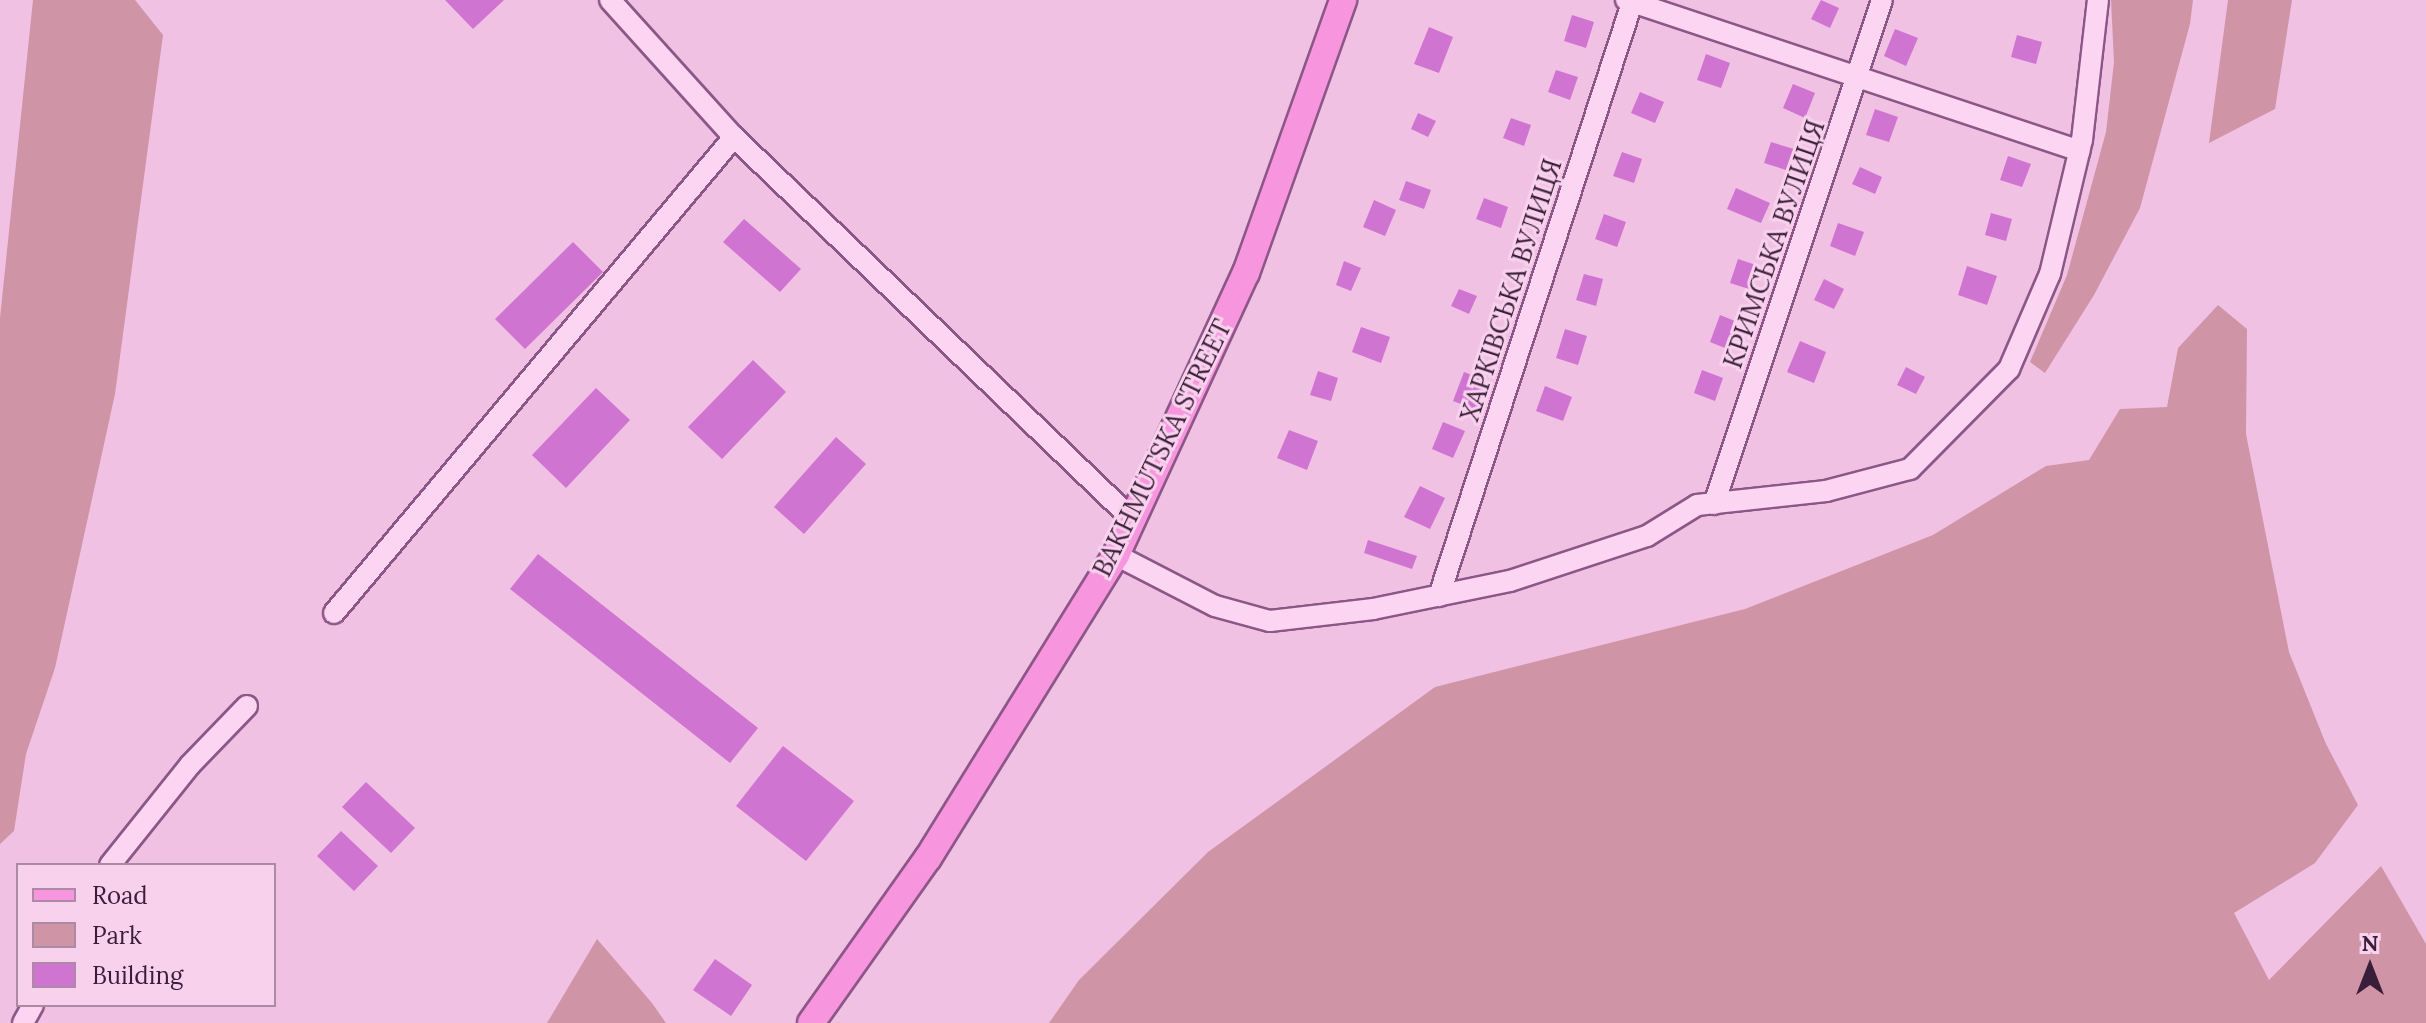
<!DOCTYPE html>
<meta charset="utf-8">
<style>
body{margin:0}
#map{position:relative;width:2426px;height:1023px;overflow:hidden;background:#f1c1e4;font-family:Lora,serif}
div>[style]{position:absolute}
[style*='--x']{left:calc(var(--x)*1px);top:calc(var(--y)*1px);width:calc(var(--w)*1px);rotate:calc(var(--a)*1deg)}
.green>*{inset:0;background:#d094a7}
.building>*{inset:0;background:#cf74d1}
.roads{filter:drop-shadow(2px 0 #8c5787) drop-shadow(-2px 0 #8c5787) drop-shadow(0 2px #8c5787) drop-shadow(0 -2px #8c5787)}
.minor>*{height:20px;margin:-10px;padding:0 10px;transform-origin:10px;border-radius:10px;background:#fbd5f1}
.major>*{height:26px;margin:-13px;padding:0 13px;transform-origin:13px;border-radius:13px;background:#f796de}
span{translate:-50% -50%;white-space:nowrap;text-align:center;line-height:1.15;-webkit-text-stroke:6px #f8d1ed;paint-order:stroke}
.street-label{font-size:26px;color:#3a1d39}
.legend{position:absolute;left:16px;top:863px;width:260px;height:144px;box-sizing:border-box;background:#f8d1ed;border:2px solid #ac89a5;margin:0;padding:10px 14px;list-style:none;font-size:24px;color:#3a1d39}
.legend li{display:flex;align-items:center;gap:16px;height:40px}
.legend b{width:40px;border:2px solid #ac89a5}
.north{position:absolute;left:2330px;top:927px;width:80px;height:80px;-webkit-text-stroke:6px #f8d1ed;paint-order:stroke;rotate:0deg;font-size:22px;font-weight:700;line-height:32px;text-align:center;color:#3a1d39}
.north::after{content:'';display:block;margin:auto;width:28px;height:36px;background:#3a1d39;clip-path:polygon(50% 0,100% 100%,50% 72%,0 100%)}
</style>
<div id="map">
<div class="green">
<i style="clip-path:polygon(33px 0,135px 0,163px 35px,115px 394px,55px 668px,26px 754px,14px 831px,0 844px,0 318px)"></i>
<i style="clip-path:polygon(2111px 0,2193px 0,2190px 24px,2140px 208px,2094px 295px,2045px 373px,2030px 362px,2067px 275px,2106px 132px,2114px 62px)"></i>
<i style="clip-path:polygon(2228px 0,2292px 0,2275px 109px,2209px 143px)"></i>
<i style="clip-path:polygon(2218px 305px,2247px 329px,2246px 434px,2289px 652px,2326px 744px,2358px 805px,2315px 863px,2234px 913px,2269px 980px,2381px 866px,2426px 944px,2426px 1023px,1049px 1023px,1079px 980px,1208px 852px,1435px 687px,1745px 609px,1933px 535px,2046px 466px,2089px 460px,2120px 409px,2167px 407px,2178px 348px)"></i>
<i style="clip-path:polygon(597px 939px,652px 1003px,666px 1023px,547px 1023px)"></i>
</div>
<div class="building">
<i style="clip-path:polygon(445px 0,504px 0,473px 29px)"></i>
<i style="clip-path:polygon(1821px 0,1839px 8px,1830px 28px,1811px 19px)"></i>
<i style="clip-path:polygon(1572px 15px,1594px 22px,1586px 48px,1564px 41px)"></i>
<i style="clip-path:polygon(1429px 27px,1453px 37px,1439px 73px,1414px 64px)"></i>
<i style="clip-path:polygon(1895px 29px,1918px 38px,1906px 66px,1884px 56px)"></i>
<i style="clip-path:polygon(2017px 35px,2042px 42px,2036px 64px,2011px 57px)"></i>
<i style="clip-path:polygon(1706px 54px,1730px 63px,1721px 88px,1697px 80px)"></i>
<i style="clip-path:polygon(1556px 70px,1578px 77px,1570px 100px,1548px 92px)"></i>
<i style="clip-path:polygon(1793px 84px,1815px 93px,1805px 118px,1783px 108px)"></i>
<i style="clip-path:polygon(1640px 92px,1664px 102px,1655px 123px,1631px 113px)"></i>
<i style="clip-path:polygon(1875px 109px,1898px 117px,1889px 142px,1866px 135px)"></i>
<i style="clip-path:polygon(1418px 113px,1436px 121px,1428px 137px,1411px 129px)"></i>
<i style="clip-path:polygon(1511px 118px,1531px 125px,1524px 146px,1503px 138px)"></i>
<i style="clip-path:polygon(1771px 142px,1794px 149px,1786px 170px,1764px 163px)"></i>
<i style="clip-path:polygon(1622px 152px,1642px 159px,1634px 183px,1613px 176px)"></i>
<i style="clip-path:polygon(2008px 156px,2031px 164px,2022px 187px,2000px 180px)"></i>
<i style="clip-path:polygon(1860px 167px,1882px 177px,1875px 194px,1852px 184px)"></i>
<i style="clip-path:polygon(1406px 181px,1431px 190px,1424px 209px,1399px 200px)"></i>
<i style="clip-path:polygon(1736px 188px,1770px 203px,1761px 223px,1727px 209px)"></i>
<i style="clip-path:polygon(1484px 198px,1508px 207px,1501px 228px,1476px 219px)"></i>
<i style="clip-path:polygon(1374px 200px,1396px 210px,1385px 236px,1363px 227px)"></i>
<i style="clip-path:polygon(1991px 213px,2012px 219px,2006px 241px,1985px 235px)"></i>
<i style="clip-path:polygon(1604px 214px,1626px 222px,1617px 247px,1595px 239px)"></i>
<i style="clip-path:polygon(744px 219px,801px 269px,780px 292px,723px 242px)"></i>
<i style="clip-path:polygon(1838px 223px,1864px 232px,1855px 256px,1830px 246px)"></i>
<i style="clip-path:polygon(573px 242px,603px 272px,525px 349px,495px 319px)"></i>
<i style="clip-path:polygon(1738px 259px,1759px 266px,1752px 290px,1730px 283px)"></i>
<i style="clip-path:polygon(1344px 261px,1361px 268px,1351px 291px,1336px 285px)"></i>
<i style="clip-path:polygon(1967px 266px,1997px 276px,1987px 305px,1958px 295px)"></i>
<i style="clip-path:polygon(1584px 274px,1603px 279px,1596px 306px,1576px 300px)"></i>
<i style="clip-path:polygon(1824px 279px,1844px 289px,1834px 309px,1814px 300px)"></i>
<i style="clip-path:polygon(1459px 289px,1477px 296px,1469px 314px,1451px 306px)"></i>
<i style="clip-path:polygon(1720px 315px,1740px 323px,1730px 350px,1710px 342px)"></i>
<i style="clip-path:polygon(1361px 327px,1390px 337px,1381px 363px,1352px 352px)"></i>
<i style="clip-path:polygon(1565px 329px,1587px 336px,1578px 365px,1556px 358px)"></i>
<i style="clip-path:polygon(1800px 341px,1826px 352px,1814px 383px,1787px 372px)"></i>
<i style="clip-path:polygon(753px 360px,786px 392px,722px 459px,688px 427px)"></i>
<i style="clip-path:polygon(1906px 367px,1925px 377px,1916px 394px,1897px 385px)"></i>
<i style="clip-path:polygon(1702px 370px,1723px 378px,1715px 401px,1694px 393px)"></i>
<i style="clip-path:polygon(1318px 371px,1338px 378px,1331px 401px,1310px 395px)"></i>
<i style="clip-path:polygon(1464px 372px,1493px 383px,1482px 412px,1453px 401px)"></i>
<i style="clip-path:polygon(1545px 386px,1572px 397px,1563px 421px,1536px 411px)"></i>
<i style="clip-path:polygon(596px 388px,630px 420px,566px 488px,532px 455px)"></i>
<i style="clip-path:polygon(1443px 422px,1465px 431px,1453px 458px,1432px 449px)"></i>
<i style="clip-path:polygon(1289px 430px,1318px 441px,1307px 470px,1277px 458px)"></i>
<i style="clip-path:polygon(836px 437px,866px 464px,804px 534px,774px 507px)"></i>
<i style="clip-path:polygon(1420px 486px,1445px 498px,1430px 529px,1404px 517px)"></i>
<i style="clip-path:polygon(1368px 540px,1417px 556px,1412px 569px,1364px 553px)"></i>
<i style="clip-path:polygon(538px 554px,758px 728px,730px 763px,510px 589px)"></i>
<i style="clip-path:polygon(783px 746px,854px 801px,806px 861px,736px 806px)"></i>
<i style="clip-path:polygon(366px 782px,415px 828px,391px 853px,342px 807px)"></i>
<i style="clip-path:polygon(341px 831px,378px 866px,354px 891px,317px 856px)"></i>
<i style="clip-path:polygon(715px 959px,752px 985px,731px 1016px,693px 990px)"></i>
</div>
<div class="roads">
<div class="minor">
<i style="--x:610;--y:0;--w:185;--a:47.9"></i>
<i style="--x:734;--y:137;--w:553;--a:43.83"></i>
<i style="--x:1626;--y:0;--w:478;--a:18.4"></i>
<i style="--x:1714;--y:504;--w:531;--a:-71.57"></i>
<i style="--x:1116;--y:555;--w:111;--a:27.3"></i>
<i style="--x:1215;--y:606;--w:57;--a:15.3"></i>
<i style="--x:1270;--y:621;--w:104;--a:-6.6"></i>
<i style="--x:1373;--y:609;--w:140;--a:-11.6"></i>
<i style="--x:1510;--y:581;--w:144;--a:-18.2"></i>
<i style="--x:1647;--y:536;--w:59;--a:-31.8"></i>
<i style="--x:1697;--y:505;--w:130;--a:-6.2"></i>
<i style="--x:1826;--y:491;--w:87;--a:-14.7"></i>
<i style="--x:1910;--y:469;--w:141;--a:-45.3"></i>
<i style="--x:2009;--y:369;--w:103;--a:-66.7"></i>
<i style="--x:2050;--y:274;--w:138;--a:-76.6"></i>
<i style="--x:2082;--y:140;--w:141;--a:-83.5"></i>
<i style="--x:1439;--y:596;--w:627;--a:-71.97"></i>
<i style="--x:334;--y:613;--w:622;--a:-49.96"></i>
<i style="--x:110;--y:865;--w:128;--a:-51.3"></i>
<i style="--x:190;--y:765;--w:82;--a:-46"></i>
<i style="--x:23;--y:1023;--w:21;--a:-61"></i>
</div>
<div class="major">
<i style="--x:811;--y:1023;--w:202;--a:-54.7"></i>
<i style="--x:928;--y:858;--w:357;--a:-58.2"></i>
<i style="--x:1116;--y:555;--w:311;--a:-65.3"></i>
<i style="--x:1246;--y:273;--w:290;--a:-70.4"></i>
</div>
</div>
<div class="street-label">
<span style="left:1774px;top:244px;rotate:-71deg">КРИМСЬКА ВУЛИЦЯ</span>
<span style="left:1511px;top:290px;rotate:-72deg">ХАРКІВСЬКА ВУЛИЦЯ</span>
<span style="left:1162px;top:448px;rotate:-64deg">BAKHMUTSKA STREET</span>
</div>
<ul class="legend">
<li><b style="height:10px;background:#f796de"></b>Road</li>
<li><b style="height:22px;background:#d094a7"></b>Park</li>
<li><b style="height:22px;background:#cf74d1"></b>Building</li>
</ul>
<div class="north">N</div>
</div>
